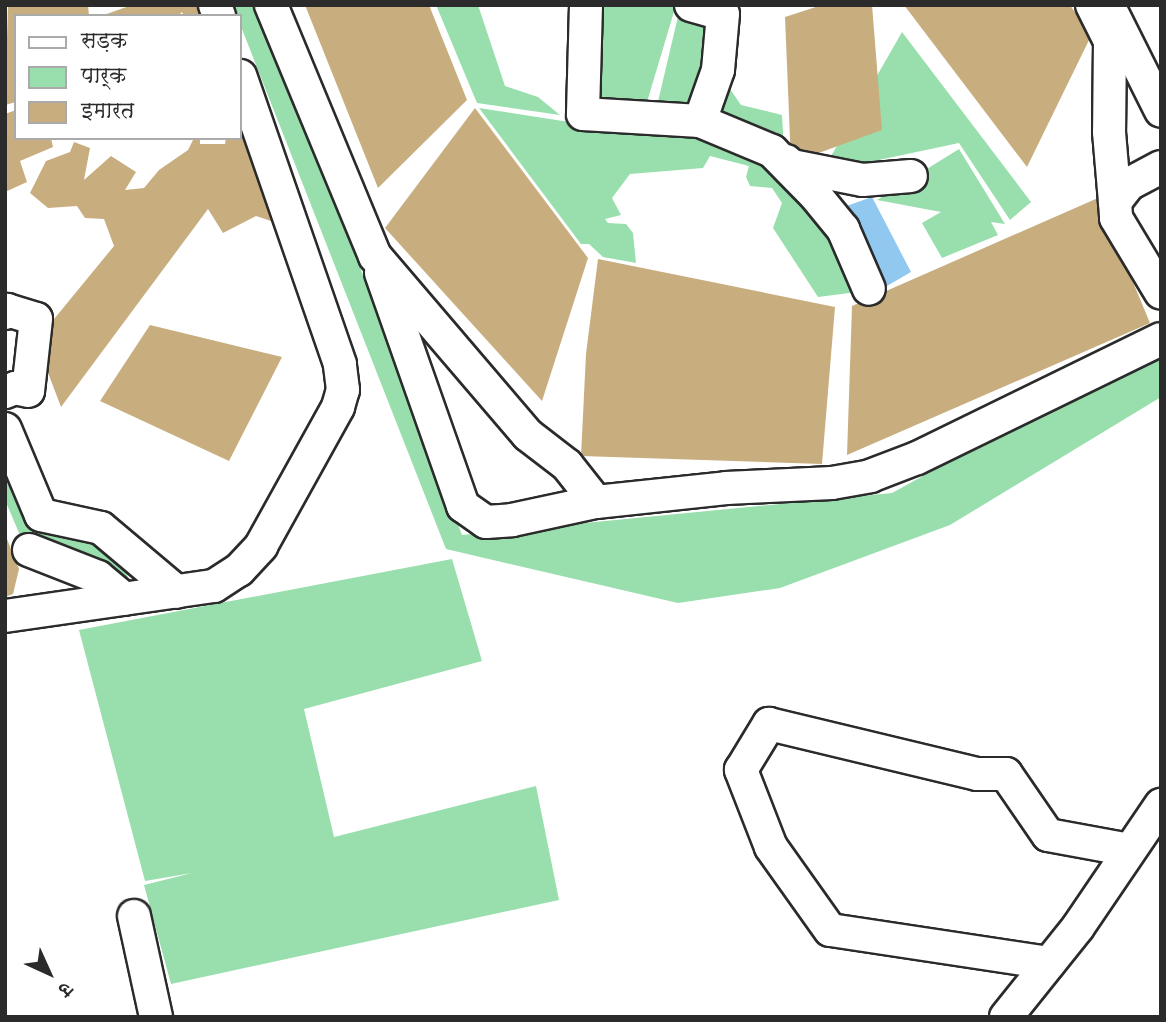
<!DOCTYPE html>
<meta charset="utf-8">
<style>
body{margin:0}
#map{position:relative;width:1166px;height:1022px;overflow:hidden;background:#fff;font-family:Dekko,"Playpen Sans Deva",sans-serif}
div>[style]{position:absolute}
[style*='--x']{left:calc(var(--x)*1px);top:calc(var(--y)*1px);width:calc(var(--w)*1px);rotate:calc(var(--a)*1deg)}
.green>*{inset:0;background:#98dfad}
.water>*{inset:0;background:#90c8ef}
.building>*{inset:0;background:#c8ae7f}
.roads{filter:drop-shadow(2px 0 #2b2b2b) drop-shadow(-2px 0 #2b2b2b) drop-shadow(0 2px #2b2b2b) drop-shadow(0 -2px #2b2b2b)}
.minor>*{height:32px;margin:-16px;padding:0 16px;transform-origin:16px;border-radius:16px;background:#fff}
span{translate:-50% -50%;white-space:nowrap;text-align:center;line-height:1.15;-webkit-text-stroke:7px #fff;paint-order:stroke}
.frame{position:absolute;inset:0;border:7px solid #2b2b2b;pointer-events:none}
.legend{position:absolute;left:14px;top:14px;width:228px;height:126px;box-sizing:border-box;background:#fff;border:2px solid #aaa;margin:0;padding:9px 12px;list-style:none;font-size:21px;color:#2b2b2b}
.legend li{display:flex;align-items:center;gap:14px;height:35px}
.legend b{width:35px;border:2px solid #aaa}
.north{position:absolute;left:14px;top:938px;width:70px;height:70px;-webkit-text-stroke:5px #fff;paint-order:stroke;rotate:135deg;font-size:19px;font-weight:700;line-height:28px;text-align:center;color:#2b2b2b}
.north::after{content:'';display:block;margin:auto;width:24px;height:32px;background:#2b2b2b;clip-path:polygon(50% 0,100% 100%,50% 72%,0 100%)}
</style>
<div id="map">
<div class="green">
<i style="clip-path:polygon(232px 5px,260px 5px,462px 535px,892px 493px,1161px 345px,1161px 397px,950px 525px,780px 588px,678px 603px,446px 549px,240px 24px,240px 16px,237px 16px)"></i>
<i style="clip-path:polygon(436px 5px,478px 5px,505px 86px,538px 97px,560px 115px,477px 103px)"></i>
<i style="clip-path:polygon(591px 5px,676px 5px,644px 112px,586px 112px)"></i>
<i style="clip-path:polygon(680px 8px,718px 17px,691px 116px,656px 110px)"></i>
<i style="clip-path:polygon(902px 32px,1031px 202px,1010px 220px,959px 143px,822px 172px)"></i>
<i style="clip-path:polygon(721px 76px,741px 105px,782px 115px,784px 151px,707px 115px)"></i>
<i style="clip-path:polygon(479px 108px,640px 133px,741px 140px,814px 203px,865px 291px,818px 297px,773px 228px,782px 203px,772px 188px,750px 186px,746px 177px,749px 166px,710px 156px,703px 168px,630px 174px,612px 198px,621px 215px,605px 219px,608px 223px,626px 224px,633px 233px,636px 263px,603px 257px,589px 244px,581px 244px)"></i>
<i style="clip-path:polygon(959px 149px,1005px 224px,991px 222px,998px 235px,942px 258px,922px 223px,941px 212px,877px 200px)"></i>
<i style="clip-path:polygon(5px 448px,37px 524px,122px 556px,128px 578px,106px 563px,22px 540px,5px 500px)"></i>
<i style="clip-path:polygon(452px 559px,482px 661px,304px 709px,334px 837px,536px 786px,559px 900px,171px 984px,144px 885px,192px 873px,145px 881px,79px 630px)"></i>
</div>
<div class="water">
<i style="clip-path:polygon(872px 197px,911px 272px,880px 290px,838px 209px)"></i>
</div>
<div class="building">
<i style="clip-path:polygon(8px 5px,88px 5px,89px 16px,16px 16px,16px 102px,5px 105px)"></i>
<i style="clip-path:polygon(132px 5px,202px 5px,206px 16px,184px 16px,182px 12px,178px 16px,101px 16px)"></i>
<i style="clip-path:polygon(305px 5px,429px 5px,467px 100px,378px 188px)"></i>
<i style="clip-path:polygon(822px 5px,872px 5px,882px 130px,791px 163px,785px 17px)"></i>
<i style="clip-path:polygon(904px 5px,1070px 5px,1091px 36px,1027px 167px)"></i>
<i style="clip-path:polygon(475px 108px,588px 258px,542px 401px,385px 228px)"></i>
<i style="clip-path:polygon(16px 110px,16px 138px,51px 138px,53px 147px,20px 161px,27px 182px,5px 192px,5px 114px)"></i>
<i style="clip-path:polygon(240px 120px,280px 224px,256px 216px,223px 233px,208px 209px,61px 407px,36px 341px,114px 246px,104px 219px,85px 218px,77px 206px,48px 208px,30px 193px,46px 161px,70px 152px,74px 142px,90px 148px,84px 180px,111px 156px,136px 172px,125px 190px,144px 188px,159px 170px,188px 150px,194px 138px,200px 138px,200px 144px,225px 144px,226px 138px,240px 138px)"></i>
<i style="clip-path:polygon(1098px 198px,1150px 323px,847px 455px,852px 306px)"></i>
<i style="clip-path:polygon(598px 259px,835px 307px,822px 464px,581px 456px,586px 354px)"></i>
<i style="clip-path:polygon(150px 325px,282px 357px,229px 461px,100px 401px)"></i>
<i style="clip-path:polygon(5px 534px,19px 569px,13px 594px,5px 597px)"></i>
</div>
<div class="roads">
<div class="minor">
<i style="--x:215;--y:5;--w:12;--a:70"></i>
<i style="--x:271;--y:5;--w:272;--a:67.5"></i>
<i style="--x:375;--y:256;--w:235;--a:49.5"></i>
<i style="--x:528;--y:435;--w:49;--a:37.6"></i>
<i style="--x:567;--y:465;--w:47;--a:51.9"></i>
<i style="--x:596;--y:502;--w:131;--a:-6.1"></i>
<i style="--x:726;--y:488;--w:106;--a:-2.7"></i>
<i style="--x:832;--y:483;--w:39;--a:-10"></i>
<i style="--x:870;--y:476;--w:50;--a:-21"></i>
<i style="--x:917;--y:458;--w:271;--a:-26"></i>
<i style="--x:586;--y:5;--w:109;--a:91.6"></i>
<i style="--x:583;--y:114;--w:117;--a:3.4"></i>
<i style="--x:700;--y:121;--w:78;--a:22.6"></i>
<i style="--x:772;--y:151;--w:63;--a:45.6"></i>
<i style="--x:816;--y:196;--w:43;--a:50.7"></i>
<i style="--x:843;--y:229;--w:65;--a:66.6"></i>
<i style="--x:691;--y:5;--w:33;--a:16"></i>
<i style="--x:723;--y:14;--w:56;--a:95.1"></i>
<i style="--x:718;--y:70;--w:54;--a:109.4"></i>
<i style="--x:1092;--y:5;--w:40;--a:63.4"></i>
<i style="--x:1110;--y:41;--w:91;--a:90.6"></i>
<i style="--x:1109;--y:132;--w:70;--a:85.1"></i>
<i style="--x:1113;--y:15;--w:107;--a:63.4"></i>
<i style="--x:786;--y:161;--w:8;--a:40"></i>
<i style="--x:792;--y:166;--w:72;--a:11.2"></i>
<i style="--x:863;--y:180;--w:48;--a:-4.8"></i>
<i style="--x:1161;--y:167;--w:36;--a:152"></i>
<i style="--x:1129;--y:184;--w:23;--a:128"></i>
<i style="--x:1115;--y:202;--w:16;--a:86"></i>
<i style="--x:1116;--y:218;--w:87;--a:59"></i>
<i style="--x:381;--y:273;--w:247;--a:70.6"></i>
<i style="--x:463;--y:506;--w:28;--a:35"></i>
<i style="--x:486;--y:522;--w:26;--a:-4"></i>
<i style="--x:512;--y:520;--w:86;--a:-12.1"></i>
<i style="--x:5;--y:313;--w:4;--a:-56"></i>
<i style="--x:7;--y:310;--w:30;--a:17"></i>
<i style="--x:36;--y:319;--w:72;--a:96.3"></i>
<i style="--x:28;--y:391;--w:13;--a:-167"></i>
<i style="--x:15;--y:388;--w:11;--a:158"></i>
<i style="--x:5;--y:429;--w:93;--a:67.3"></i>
<i style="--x:41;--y:515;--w:61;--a:12.2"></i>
<i style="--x:101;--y:528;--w:99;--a:40.1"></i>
<i style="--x:29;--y:550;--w:74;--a:21.4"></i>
<i style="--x:98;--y:577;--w:34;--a:40"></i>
<i style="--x:5;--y:616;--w:211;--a:-8.2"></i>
<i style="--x:214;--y:586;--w:30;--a:-33"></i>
<i style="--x:239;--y:570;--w:33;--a:-47"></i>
<i style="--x:261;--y:546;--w:159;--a:-61"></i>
<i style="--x:338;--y:407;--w:18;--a:-74"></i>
<i style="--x:343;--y:390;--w:26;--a:-97"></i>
<i style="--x:340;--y:364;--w:305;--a:-109.1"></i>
<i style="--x:134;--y:916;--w:103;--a:77.7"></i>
<i style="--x:1049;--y:963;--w:221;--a:-171.4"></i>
<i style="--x:830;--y:930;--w:102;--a:-125.4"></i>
<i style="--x:771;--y:847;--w:83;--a:-111.3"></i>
<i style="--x:741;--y:770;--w:54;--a:-58.7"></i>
<i style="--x:769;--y:724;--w:214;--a:13.5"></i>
<i style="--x:977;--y:774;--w:29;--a:0"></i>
<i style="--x:1006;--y:774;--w:74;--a:55.5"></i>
<i style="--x:1048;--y:835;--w:83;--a:10.4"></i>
<i style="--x:1006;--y:1017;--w:115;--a:-51.3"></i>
<i style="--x:1078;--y:927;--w:148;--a:-55.8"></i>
</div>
</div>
<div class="frame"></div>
<ul class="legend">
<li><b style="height:9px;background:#fff"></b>सड़क</li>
<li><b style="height:19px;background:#98dfad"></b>पार्क</li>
<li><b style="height:19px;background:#c8ae7f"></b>इमारत</li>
</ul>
<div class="north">उ</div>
</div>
